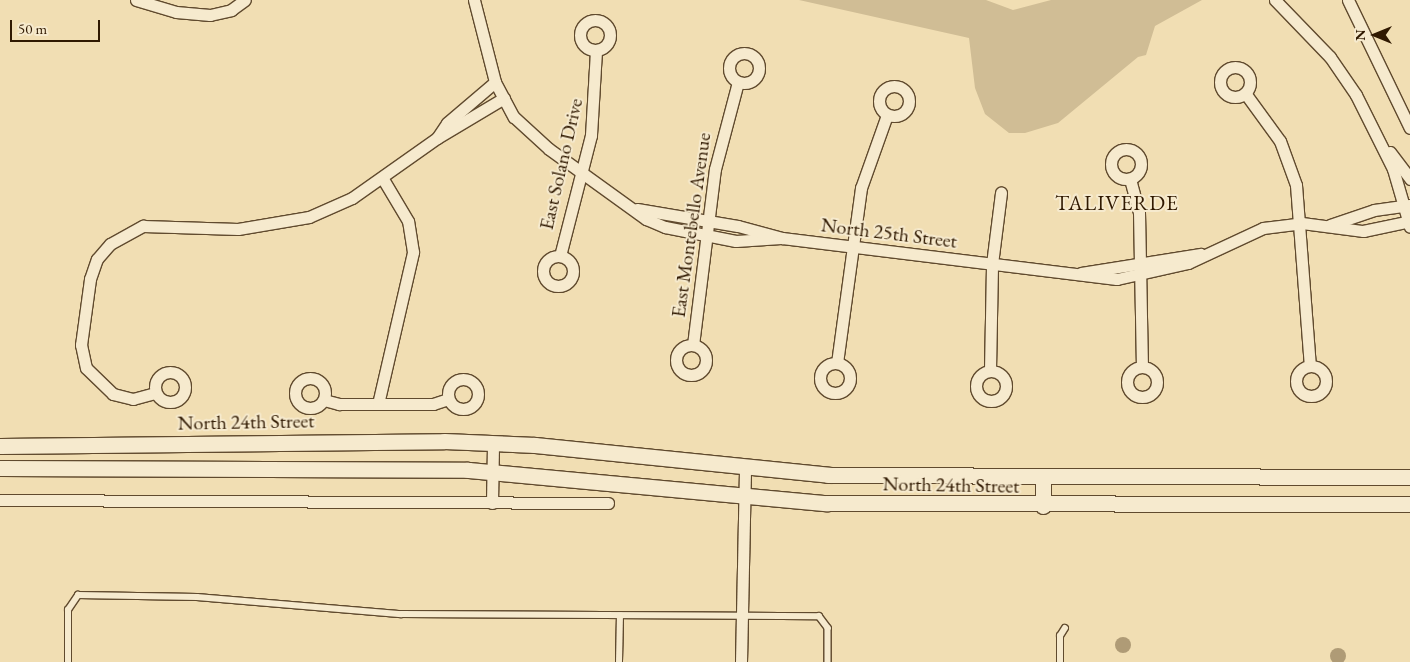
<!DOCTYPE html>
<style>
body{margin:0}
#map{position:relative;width:1410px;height:662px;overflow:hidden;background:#f1deb3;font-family:"EB Garamond",serif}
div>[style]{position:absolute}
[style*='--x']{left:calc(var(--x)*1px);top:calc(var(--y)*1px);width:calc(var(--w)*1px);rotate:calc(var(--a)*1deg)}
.green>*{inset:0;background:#d0bd95}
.water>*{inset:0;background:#af9b76}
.round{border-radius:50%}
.roads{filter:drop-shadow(1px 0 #604a2e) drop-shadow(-1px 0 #604a2e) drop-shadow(0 1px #604a2e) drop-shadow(0 -1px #604a2e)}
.lane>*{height:5.5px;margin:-2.75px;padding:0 2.75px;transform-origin:2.75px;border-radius:2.75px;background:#f6eace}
.street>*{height:11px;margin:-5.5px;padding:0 5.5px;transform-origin:5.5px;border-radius:5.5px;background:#f6eace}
.street>.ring{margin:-5.5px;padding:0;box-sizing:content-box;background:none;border:11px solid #f6eace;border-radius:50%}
.secondary>*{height:15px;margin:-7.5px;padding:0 7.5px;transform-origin:7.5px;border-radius:7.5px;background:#f6eace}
span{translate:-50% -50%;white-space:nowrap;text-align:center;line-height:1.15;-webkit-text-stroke:4px #f6eace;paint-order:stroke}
.street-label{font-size:20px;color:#301901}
.neighbourhood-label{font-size:21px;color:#301901;letter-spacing:1px}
.north{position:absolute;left:1350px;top:10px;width:50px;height:50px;-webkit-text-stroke:4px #f6eace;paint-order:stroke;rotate:270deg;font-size:14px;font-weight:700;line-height:20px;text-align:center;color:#301901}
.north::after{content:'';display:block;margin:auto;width:18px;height:22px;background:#301901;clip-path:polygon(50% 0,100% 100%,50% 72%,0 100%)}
.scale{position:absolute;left:10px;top:20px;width:90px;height:22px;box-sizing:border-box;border:2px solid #301901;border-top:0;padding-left:6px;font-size:15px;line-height:18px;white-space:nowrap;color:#301901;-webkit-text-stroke:4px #f6eace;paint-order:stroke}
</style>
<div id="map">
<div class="green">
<i style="clip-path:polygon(799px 0,986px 0,1013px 10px,1051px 0,1202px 0,1155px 26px,1146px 55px,1138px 57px,1058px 123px,1025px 133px,1009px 133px,985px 114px,975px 88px,969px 38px)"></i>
</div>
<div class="water">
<i class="round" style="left:1115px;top:637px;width:16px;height:16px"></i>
<i class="round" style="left:1330px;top:648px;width:16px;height:16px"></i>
</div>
<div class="roads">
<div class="lane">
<i style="--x:68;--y:662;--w:52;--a:-90"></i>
<i style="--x:68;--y:610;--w:18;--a:-56"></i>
<i style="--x:78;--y:595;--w:119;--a:1"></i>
<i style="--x:197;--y:597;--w:205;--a:4.8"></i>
<i style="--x:401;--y:614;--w:418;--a:0.3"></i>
<i style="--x:819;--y:616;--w:15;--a:53"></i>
<i style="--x:828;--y:628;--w:34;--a:90"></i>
<i style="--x:619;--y:662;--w:46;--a:-88.8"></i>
<i style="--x:1060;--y:662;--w:26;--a:-90"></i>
<i style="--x:1060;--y:636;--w:9;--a:-58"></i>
</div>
<div class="street">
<i style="--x:136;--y:0;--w:42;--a:16.7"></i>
<i style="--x:176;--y:12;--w:34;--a:5"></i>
<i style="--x:210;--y:15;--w:22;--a:-13"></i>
<i style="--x:231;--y:10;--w:17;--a:-36"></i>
<i style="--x:474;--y:0;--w:85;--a:75.6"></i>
<i style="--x:495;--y:82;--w:40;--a:62"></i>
<i style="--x:514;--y:117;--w:47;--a:42.4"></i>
<i style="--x:549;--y:149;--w:120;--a:35.8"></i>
<i style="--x:646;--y:219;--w:21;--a:23"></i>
<i style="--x:665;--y:227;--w:72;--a:11.2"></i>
<i style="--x:736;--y:241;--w:45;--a:-3.8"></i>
<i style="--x:1275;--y:0;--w:79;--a:46"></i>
<i style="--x:1330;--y:57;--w:46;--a:55.6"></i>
<i style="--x:1356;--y:95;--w:83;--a:63.4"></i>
<i style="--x:1393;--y:169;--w:60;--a:73.7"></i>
<i style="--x:1348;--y:0;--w:142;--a:64.2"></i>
<i class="ring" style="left:580px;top:20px;width:19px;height:19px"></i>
<i class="ring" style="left:729px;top:53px;width:19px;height:19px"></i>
<i class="ring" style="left:1220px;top:67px;width:19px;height:19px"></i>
<i class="ring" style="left:879px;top:86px;width:19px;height:19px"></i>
<i style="--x:1245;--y:93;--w:59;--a:53.9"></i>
<i style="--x:1280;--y:141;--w:47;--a:70"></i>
<i style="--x:1296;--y:185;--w:181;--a:85.6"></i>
<i style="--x:437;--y:138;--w:18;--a:-56"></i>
<i style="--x:447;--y:123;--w:63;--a:-40.5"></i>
<i class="ring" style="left:1111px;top:149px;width:19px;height:19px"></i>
<i style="--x:1390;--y:152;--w:34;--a:53"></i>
<i style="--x:1130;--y:179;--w:34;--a:75"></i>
<i style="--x:1139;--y:212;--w:155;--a:88.9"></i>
<i style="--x:637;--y:209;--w:102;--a:9.6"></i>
<i style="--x:738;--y:226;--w:46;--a:15.3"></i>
<i style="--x:782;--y:238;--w:337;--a:7"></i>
<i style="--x:1117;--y:279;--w:73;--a:-12.7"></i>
<i style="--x:1188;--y:263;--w:83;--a:-25"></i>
<i style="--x:1263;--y:228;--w:39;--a:-7"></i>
<i style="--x:1302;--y:223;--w:62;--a:7.5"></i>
<i style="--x:1363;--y:231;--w:48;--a:-12"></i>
<i style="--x:1330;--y:225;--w:46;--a:-18.8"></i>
<i style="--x:1374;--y:210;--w:36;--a:-8"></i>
<i class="ring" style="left:543px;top:256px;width:19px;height:19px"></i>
<i style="--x:560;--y:256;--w:125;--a:-75.6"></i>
<i style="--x:591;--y:135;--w:84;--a:-86.6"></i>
<i style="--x:1081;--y:273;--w:121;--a:-9.1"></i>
<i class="ring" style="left:676px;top:345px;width:19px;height:19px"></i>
<i style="--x:693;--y:345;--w:177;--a:-82.9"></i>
<i style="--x:715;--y:169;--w:90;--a:-75.2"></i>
<i class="ring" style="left:820px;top:363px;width:19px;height:19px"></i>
<i style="--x:837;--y:363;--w:177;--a:-82.2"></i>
<i style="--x:861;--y:188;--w:77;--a:-70.4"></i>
<i class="ring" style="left:1296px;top:366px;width:19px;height:19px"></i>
<i class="ring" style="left:1127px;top:367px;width:19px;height:19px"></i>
<i style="--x:990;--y:370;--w:106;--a:-88.9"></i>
<i style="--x:992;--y:264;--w:72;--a:-82.8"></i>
<i class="ring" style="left:976px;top:371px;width:19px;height:19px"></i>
<i class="ring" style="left:155px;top:372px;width:19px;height:19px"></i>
<i class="ring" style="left:295px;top:378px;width:19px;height:19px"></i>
<i class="ring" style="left:448px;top:379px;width:19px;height:19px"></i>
<i style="--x:155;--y:393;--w:23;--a:165"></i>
<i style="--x:133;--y:399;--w:21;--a:-166"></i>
<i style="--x:113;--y:394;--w:37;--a:-136"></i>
<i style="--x:86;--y:368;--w:24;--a:-102"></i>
<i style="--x:81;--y:345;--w:67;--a:-82.2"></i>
<i style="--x:90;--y:279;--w:21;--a:-71"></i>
<i style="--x:97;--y:259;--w:20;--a:-49"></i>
<i style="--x:110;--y:244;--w:38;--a:-29"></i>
<i style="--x:143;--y:226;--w:95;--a:1.8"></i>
<i style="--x:238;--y:229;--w:72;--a:-9.6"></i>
<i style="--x:309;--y:217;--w:47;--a:-23.8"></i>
<i style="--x:352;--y:198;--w:104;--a:-35.2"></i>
<i style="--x:437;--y:138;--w:78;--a:-30.8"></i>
<i style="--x:324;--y:400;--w:16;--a:15"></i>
<i style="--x:339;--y:404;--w:94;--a:0"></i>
<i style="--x:433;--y:404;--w:16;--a:-18"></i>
<i style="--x:378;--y:404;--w:156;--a:-77"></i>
<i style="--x:413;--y:252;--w:31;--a:-99"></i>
<i style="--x:408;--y:221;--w:49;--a:-120.8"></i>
<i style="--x:0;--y:500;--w:608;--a:0.28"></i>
<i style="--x:492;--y:503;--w:60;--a:-89"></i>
<i style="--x:741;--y:662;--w:193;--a:-88.8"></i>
</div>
<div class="secondary">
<i style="--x:0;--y:446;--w:444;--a:-0.6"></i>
<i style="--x:444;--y:441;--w:91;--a:2.5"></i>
<i style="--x:535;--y:445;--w:295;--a:5.8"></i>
<i style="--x:828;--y:475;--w:582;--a:0.2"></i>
<i style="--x:0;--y:468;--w:468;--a:0.2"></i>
<i style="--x:468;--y:470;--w:360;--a:5.3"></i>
<i style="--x:826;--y:503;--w:584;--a:0.1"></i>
<i style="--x:1043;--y:506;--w:29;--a:-90"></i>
</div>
</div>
<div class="street-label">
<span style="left:561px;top:164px;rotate:-77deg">East Solano Drive</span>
<span style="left:691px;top:225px;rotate:-82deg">East Montebello Avenue</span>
<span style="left:889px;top:233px;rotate:7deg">North 25th Street</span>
<span style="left:246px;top:422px;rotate:-1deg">North 24th Street</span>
<span style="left:951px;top:485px;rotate:1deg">North 24th Street</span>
</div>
<div class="neighbourhood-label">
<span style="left:1117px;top:203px">TALIVERDE</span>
</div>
<div class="north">N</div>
<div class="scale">50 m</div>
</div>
